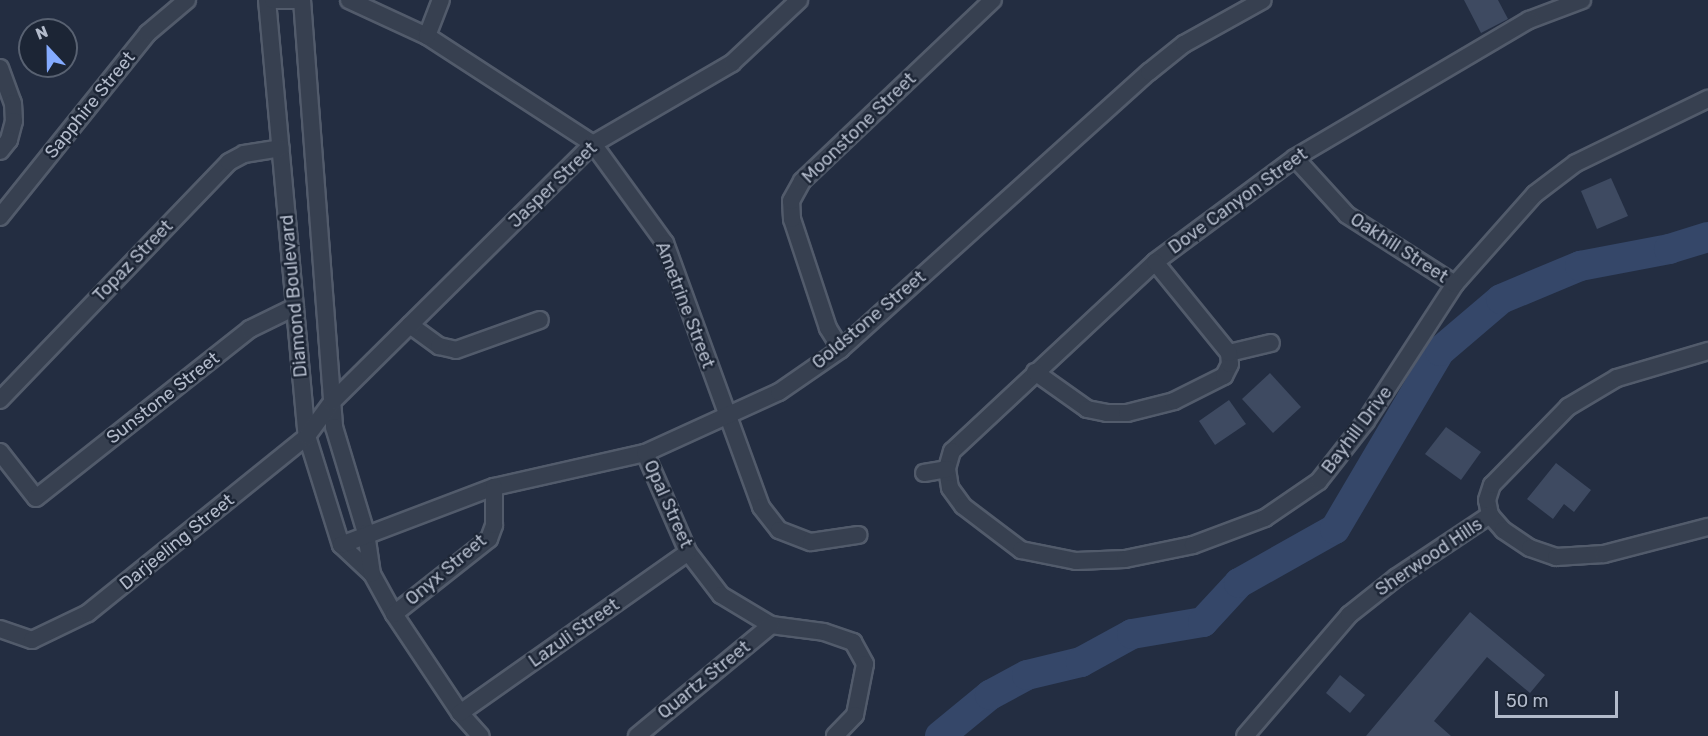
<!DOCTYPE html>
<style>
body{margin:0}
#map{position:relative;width:1708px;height:736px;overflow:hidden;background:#232d41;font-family:Rubik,sans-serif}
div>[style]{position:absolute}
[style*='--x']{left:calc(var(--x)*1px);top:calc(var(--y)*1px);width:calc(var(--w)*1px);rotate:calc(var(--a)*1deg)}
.river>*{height:30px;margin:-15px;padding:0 15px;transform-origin:15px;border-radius:15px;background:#354769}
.building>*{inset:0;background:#3e4a61}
.roads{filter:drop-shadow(2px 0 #525b6b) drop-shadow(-2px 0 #525b6b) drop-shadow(0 2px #525b6b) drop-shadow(0 -2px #525b6b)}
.minor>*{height:16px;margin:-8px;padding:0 8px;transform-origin:8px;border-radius:8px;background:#374050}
span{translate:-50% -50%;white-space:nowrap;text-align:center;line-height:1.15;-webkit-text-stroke:5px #1c2535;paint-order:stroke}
.street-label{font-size:18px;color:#b3bbcb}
.north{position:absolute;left:18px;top:18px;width:60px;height:60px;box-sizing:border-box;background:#1c2535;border:2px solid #586171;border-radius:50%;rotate:338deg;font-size:16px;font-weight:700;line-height:24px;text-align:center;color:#b3bbcb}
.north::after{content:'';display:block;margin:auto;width:21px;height:27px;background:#84abff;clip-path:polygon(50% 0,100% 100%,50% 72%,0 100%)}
.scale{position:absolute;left:1495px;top:691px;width:123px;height:27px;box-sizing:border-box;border:3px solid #b3bbcb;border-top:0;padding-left:8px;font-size:18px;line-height:21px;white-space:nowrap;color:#b3bbcb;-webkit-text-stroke:4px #1c2535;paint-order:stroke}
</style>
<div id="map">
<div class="river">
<i style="--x:940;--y:736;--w:65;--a:-39.4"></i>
<i style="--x:990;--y:695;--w:42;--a:-28.4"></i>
<i style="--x:1027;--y:675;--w:56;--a:-13.5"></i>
<i style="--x:1081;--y:662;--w:58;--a:-28.8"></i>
<i style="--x:1132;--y:634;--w:72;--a:-9.6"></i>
<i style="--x:1203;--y:622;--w:53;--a:-47.3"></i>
<i style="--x:1239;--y:583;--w:110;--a:-29.4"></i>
<i style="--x:1335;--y:529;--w:207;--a:-59.5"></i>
<i style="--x:1440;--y:351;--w:80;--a:-40.4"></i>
<i style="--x:1501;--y:299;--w:86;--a:-22.7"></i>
<i style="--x:1580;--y:266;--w:91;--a:-10.8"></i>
<i style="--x:1669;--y:249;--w:41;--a:-17.1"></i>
</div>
<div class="building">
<i style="clip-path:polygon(1464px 0,1498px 0,1508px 19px,1481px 33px)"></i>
<i style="clip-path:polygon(1611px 178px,1628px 216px,1597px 229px,1581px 191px)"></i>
<i style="clip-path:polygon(1270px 373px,1301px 407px,1273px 433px,1242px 399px)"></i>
<i style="clip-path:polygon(1229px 400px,1246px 424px,1215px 445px,1199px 421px)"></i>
<i style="clip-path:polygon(1446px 427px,1481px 452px,1461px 480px,1425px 454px)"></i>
<i style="clip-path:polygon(1556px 463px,1591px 490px,1574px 512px,1564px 504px,1553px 519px,1527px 499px)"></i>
<i style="clip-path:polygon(1470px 612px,1545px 675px,1530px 693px,1487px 657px,1434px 721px,1451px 736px,1366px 736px)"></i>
<i style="clip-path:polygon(1340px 675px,1365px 695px,1350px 713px,1326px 693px)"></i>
</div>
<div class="roads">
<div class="minor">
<i style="--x:267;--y:0;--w:438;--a:84.8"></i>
<i style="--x:307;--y:436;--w:114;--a:72.7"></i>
<i style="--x:341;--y:545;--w:42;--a:43.1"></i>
<i style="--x:372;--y:574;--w:46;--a:61.2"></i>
<i style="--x:394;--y:614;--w:119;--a:56.3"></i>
<i style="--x:460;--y:713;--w:31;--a:48"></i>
<i style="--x:273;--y:0;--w:22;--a:0"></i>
<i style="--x:302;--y:0;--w:428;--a:85.7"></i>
<i style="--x:334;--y:427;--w:111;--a:73.2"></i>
<i style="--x:366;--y:533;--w:41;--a:81.7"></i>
<i style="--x:349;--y:0;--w:86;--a:24.8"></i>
<i style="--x:427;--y:36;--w:198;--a:33"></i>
<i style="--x:593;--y:144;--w:122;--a:54"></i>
<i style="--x:665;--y:243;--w:281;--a:70"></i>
<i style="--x:761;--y:507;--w:29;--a:52"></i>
<i style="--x:779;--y:530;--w:34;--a:21"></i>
<i style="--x:811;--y:542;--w:48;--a:-8.5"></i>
<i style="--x:1582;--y:0;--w:57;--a:159.3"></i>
<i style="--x:1529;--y:20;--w:272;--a:149.5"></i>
<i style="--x:1295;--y:158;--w:174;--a:143.4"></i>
<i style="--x:1155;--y:262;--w:277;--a:137"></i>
<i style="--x:952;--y:451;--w:19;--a:106"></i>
<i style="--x:947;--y:469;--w:19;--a:81"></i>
<i style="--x:950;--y:488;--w:22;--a:54"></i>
<i style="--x:963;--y:506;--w:73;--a:37.2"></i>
<i style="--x:1021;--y:550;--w:56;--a:11.3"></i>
<i style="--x:1076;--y:561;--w:49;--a:-2.3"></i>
<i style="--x:1125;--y:559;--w:69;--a:-11.6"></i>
<i style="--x:1193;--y:545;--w:77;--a:-20.6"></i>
<i style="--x:1265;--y:518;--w:65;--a:-34.4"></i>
<i style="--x:1319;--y:481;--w:76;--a:-51.9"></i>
<i style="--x:1366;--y:421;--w:163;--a:-57"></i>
<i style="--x:1455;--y:284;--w:120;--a:-48.4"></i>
<i style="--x:1535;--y:194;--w:51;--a:-37.1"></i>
<i style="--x:1576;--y:163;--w:147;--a:-25.9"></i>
<i style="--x:427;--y:36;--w:39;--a:-69"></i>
<i style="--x:0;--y:68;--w:37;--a:70"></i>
<i style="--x:13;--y:103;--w:18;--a:87"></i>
<i style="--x:14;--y:121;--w:20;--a:105"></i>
<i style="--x:9;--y:140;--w:14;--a:129"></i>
<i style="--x:1295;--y:158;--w:77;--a:47.6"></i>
<i style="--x:1347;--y:215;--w:128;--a:32.6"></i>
<i style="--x:0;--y:217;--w:236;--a:-51.2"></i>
<i style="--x:148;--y:33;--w:51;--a:-40.2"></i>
<i style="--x:410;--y:325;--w:36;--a:36"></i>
<i style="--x:439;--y:346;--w:17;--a:13"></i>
<i style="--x:456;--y:350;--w:89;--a:-19.7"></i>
<i style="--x:841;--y:349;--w:25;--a:-122"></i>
<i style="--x:828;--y:328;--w:115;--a:-108.3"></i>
<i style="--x:792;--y:219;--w:18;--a:-93"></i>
<i style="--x:791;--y:201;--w:23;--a:-61"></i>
<i style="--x:802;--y:181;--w:263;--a:-43.5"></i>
<i style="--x:1229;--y:353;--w:43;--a:-13.4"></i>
<i style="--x:1035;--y:372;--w:64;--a:35.4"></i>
<i style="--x:1087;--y:409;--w:20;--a:11"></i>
<i style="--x:1107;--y:413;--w:20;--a:0"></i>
<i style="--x:1127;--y:413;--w:49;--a:-14.3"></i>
<i style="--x:1174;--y:401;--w:56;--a:-26.6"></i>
<i style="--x:1224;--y:376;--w:13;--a:-63"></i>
<i style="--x:1230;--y:364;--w:11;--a:-95"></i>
<i style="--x:1229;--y:353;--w:117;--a:-129.1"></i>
<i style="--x:0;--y:400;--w:330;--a:-46.1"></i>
<i style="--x:229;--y:162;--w:17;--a:-28"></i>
<i style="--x:244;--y:154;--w:37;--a:-9"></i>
<i style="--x:0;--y:452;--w:58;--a:52"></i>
<i style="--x:36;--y:498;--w:273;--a:-38.3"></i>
<i style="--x:250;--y:329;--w:50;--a:-26.1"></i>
<i style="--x:645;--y:453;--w:108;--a:66.5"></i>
<i style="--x:688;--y:552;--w:54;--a:52.5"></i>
<i style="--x:721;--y:595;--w:58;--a:31"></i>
<i style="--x:771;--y:625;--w:53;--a:7.5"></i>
<i style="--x:824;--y:632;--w:31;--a:19"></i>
<i style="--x:853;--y:642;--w:25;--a:61"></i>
<i style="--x:865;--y:664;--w:52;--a:101.1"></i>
<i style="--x:855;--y:715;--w:29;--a:134"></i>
<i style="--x:924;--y:473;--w:23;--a:-10"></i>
<i style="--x:1490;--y:515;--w:15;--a:-101"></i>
<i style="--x:1487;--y:500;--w:16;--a:-72"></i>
<i style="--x:1492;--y:485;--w:109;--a:-45.7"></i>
<i style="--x:1568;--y:407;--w:57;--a:-30.6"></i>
<i style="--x:1617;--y:378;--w:95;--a:-16.5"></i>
<i style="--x:1490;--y:515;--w:20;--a:49"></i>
<i style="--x:1503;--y:530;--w:32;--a:34"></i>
<i style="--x:1530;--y:548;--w:28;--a:19"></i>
<i style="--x:1556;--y:557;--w:48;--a:-3.6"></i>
<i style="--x:1604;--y:554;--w:107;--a:-14.6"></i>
<i style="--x:341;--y:545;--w:164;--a:-20.8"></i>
<i style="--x:494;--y:487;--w:155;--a:-12.7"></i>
<i style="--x:645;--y:453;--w:147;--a:-24.5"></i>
<i style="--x:779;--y:392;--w:75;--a:-34.7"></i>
<i style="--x:841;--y:349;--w:414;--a:-42"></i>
<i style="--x:1149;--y:72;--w:45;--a:-38.7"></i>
<i style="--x:1184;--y:44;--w:90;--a:-29.1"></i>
<i style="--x:394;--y:614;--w:121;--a:-38.3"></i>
<i style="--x:489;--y:539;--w:15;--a:-70"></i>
<i style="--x:494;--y:525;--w:38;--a:-90"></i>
<i style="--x:0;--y:629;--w:34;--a:19"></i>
<i style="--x:32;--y:640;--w:62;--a:-25.7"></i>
<i style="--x:88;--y:613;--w:282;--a:-38.9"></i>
<i style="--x:307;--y:436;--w:42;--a:-53.7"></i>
<i style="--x:332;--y:402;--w:367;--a:-44.7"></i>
<i style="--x:593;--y:144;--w:161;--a:-30.2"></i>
<i style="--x:732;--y:63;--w:92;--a:-43.2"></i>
<i style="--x:460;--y:713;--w:279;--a:-35.2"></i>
<i style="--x:637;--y:736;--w:174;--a:-39.6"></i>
<i style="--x:1245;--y:736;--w:160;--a:-49.3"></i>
<i style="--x:1349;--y:615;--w:61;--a:-38.4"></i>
<i style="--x:1397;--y:577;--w:112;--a:-33.7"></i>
</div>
</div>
<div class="street-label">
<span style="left:90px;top:105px;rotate:-51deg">Sapphire Street</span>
<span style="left:859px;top:128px;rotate:-44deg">Moonstone Street</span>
<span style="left:553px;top:185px;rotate:-44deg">Jasper Street</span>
<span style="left:1238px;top:201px;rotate:-36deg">Dove Canyon Street</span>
<span style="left:1399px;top:248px;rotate:33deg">Oakhill Street</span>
<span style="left:133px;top:261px;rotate:-46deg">Topaz Street</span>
<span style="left:294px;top:296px;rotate:-95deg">Diamond Boulevard</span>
<span style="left:685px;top:305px;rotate:69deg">Ametrine Street</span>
<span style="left:869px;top:320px;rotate:-40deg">Goldstone Street</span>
<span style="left:163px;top:398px;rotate:-38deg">Sunstone Street</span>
<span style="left:1357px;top:430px;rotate:-53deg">Bayhill Drive</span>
<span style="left:668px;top:504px;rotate:66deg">Opal Street</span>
<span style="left:177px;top:542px;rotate:-39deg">Darjeeling Street</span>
<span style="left:1429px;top:557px;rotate:-34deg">Sherwood Hills</span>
<span style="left:446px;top:570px;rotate:-40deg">Onyx Street</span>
<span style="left:574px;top:633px;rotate:-35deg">Lazuli Street</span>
<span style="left:704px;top:680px;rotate:-39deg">Quartz Street</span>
</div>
<div class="north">N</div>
<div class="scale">50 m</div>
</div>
